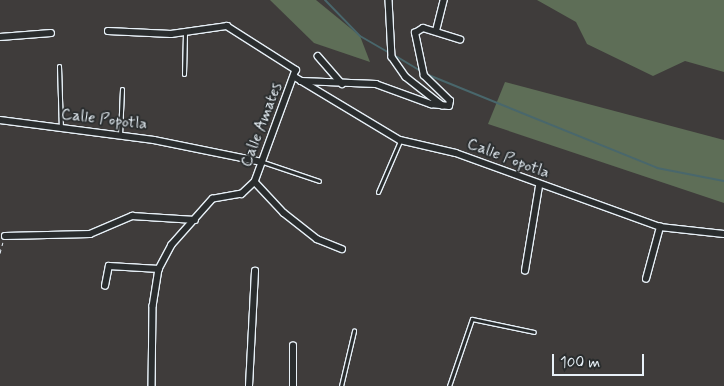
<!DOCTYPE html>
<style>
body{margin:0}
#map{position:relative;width:724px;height:386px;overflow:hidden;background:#3f3c3b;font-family:Mynerve,sans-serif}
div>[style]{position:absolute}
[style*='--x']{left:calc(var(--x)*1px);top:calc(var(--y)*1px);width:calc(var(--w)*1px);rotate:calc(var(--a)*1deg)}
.green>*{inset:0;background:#5e6e57}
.stream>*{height:2px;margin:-1px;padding:0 1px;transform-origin:1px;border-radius:1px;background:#49676c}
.path>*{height:1px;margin-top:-0.5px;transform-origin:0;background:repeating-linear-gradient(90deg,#e8f1f8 0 4px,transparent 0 8px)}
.roads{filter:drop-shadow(1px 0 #e8f1f8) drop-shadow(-1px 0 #e8f1f8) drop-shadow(0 1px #e8f1f8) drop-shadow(0 -1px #e8f1f8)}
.service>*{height:3px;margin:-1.5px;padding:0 1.5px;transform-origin:1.5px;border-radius:1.5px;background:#2a2d2e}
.minor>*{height:5.5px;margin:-2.75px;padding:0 2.75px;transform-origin:2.75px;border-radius:2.75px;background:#2a2d2e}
span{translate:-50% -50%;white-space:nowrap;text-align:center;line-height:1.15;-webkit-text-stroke:4px #2a2d2e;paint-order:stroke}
.street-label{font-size:16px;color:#e8f1f8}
.scale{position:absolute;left:552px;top:354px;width:92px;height:22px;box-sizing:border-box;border:2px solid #e8f1f8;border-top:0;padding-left:6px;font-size:15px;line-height:18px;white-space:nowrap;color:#e8f1f8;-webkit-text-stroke:4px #2a2d2e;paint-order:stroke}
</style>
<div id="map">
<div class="green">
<i style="clip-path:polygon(270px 0,316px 0,360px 36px,370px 62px,314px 43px)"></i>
<i style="clip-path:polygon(537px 0,724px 0,724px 72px,685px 61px,653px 76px,587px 44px,576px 22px)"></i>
<i style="clip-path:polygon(505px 82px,724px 140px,724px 203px,488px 124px)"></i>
</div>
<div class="stream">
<i style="--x:325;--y:0;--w:50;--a:45.8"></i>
<i style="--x:360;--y:36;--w:34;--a:30"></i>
<i style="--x:394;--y:55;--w:33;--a:31"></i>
<i style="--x:426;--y:74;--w:249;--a:22.1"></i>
<i style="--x:657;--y:168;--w:68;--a:11"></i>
</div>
<div class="path">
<i style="--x:0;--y:253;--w:11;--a:-75"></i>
</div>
<div class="roads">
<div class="service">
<i style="--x:59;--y:66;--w:62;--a:88.2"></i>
<i style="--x:184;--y:74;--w:41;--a:-88.6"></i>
<i style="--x:120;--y:135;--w:46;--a:-87.5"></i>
<i style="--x:263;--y:162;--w:59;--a:18.7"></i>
<i style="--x:378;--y:192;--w:56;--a:-66.7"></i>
<i style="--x:341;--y:386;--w:57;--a:-76.7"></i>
<i style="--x:449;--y:386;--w:71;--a:-71.1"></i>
<i style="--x:472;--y:319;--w:63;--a:11.8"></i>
</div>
<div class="minor">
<i style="--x:389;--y:0;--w:57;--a:87"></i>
<i style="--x:392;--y:57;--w:24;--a:55"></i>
<i style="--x:406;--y:77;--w:46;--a:37.9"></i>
<i style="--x:108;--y:31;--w:63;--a:2.7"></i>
<i style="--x:171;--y:34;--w:57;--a:-8.1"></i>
<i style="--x:227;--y:26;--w:82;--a:32.5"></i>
<i style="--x:296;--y:70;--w:119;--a:110.1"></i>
<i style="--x:255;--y:182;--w:18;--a:137"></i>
<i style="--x:242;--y:194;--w:29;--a:170"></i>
<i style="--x:213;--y:199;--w:62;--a:131.7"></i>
<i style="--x:172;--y:245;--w:27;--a:118"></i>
<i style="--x:159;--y:269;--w:37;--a:99"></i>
<i style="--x:153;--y:306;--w:80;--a:90.7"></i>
<i style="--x:436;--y:31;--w:32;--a:-76"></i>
<i style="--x:0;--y:37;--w:51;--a:-4.5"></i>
<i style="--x:318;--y:56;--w:37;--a:49"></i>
<i style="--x:295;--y:77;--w:122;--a:31"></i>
<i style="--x:400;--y:140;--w:57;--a:13.1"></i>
<i style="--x:456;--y:153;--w:217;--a:19.9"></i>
<i style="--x:660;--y:227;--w:64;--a:6.2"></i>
<i style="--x:301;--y:81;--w:75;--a:2.3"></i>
<i style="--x:376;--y:84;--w:59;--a:20"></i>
<i style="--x:431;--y:104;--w:18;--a:6"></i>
<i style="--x:449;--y:106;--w:5;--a:-79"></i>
<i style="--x:450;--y:101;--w:36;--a:-136"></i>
<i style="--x:424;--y:76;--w:44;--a:-101.8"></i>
<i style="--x:415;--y:33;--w:9;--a:-32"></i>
<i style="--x:423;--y:28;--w:39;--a:17"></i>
<i style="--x:0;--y:120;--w:155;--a:7.4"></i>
<i style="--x:154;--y:140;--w:110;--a:11.5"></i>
<i style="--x:255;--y:182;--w:42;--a:46.9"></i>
<i style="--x:284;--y:213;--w:42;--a:38.2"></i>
<i style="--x:317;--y:239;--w:27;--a:22"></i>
<i style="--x:5;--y:236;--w:85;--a:-1.3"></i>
<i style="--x:90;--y:234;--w:46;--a:-23.2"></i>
<i style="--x:132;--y:216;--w:63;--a:3.6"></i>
<i style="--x:525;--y:271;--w:86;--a:-80.6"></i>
<i style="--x:646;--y:279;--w:54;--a:-74.9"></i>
<i style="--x:105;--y:286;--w:20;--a:-79"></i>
<i style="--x:109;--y:266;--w:50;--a:3.4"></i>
<i style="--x:249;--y:386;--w:115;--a:-87"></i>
<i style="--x:293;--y:386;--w:40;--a:-90"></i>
</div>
</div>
<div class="street-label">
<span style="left:104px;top:120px;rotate:7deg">Calle Popotla</span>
<span style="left:262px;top:125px;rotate:-69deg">Calle Amates</span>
<span style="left:508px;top:159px;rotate:21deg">Calle Popotla</span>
</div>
<div class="scale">100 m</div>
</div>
